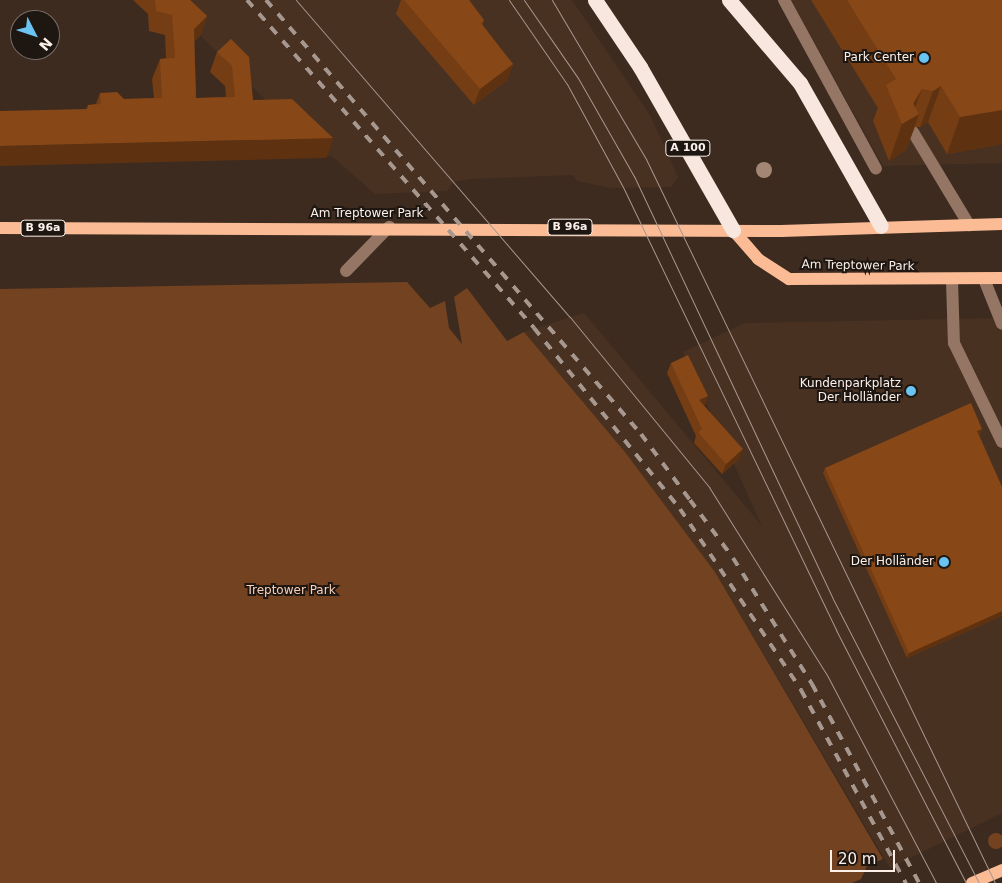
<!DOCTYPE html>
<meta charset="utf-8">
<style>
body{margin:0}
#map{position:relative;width:1002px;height:883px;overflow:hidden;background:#3d2b20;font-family:"DejaVu Sans",sans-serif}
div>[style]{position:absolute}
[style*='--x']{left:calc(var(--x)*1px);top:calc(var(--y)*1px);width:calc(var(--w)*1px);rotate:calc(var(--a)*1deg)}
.built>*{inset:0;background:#493122}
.green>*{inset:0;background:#734220}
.round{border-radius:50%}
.minor>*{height:12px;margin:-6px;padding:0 6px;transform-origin:6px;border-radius:6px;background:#957664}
.major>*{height:12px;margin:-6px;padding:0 6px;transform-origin:6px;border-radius:6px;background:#fbbc95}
.highway>*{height:15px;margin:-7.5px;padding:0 7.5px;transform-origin:7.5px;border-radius:7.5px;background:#f7e7de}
.tram>*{height:1px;margin:-0.5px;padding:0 0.5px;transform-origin:0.5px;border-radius:0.5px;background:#a6978f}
.rail>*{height:4px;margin-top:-2px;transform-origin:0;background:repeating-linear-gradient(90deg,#a6978f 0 9px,transparent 0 18px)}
.trees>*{width:16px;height:16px;margin:-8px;border-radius:50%;background:#a48675}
.wall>*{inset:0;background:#743d14}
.shaded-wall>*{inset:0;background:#5e3210}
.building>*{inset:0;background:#874717}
.dots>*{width:14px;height:14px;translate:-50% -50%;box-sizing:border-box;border:2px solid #1e1611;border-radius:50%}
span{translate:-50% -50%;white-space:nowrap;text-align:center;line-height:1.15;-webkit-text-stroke:4px #1e1611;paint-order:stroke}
.shield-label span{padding:1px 4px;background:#1e1611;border:1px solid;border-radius:4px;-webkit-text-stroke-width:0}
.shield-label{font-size:11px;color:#fcf0e9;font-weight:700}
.poi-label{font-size:12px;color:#fcf0e9}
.right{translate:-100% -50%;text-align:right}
.street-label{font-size:12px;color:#fcf0e9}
.park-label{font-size:12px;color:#f8d1ba}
.north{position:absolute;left:10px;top:10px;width:50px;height:50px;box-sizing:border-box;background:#1e1611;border:1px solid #776d67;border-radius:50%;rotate:131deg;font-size:14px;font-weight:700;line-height:20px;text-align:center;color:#fcf0e9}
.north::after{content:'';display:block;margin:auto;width:18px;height:22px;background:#6ac3f1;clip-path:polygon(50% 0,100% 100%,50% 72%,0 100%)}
.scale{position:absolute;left:830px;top:850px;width:65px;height:22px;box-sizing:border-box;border:2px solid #fcf0e9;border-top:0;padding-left:6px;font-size:15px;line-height:18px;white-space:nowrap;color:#fcf0e9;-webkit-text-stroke:4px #1e1611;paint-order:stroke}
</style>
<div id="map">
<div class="built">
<i style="clip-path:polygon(164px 0,572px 0,651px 117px,678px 177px,671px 187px,611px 188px,577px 181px,573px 175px,469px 179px,454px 182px,447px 191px,375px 194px,333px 157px,322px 155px)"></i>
<i style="clip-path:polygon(791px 0,1002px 0,1002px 163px,883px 166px)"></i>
<i style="clip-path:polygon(584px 313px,762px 526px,683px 352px,745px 323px,1002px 318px,1002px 813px,890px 868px,715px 572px,625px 452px,524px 332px)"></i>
</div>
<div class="green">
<i style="clip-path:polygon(407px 282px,430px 308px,445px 301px,449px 328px,462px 344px,454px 297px,467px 288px,507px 341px,524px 332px,625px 452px,715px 572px,883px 859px,867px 866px,861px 879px,852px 883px,0 883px,0 289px)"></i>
<i class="round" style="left:988px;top:833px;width:16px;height:16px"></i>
</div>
<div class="minor">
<i style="--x:784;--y:0;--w:192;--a:61.4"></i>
<i style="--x:913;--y:132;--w:109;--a:58.9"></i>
<i style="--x:346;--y:271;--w:62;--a:-45.7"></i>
<i style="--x:984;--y:279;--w:48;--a:68.2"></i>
<i style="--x:952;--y:281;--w:62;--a:88.2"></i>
<i style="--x:954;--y:343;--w:110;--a:64.1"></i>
</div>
<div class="major">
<i style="--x:0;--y:228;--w:781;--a:0.22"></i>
<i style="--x:781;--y:231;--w:221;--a:-1.8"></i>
<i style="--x:733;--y:230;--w:38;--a:49"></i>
<i style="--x:758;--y:259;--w:37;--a:33"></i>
<i style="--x:789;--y:279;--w:213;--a:-0.3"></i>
<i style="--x:972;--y:883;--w:33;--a:-23"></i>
</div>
<div class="highway">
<i style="--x:595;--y:0;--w:81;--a:56.1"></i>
<i style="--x:640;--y:67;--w:188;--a:60.3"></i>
<i style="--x:729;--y:0;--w:109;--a:49.5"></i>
<i style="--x:800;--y:83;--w:164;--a:60.5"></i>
</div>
<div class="tram">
<i style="--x:296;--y:0;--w:419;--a:49.2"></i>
<i style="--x:570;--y:317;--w:220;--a:50.7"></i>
<i style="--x:709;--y:487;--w:222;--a:57.9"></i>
<i style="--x:827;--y:675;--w:235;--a:62.3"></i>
<i style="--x:509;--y:0;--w:102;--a:55.4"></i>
<i style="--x:567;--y:84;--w:117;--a:61.5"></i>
<i style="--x:623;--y:187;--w:492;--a:64.3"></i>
<i style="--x:836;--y:630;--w:284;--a:62.8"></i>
<i style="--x:524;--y:0;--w:95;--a:55.3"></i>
<i style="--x:578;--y:78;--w:113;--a:60.3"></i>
<i style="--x:634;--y:176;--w:467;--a:64.8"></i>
<i style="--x:833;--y:599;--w:319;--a:62.8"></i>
<i style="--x:552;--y:0;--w:185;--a:59.4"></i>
<i style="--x:646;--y:159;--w:804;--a:64.26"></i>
</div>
<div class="rail">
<i style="--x:247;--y:0;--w:436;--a:48.8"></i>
<i style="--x:534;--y:328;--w:233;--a:51.1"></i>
<i style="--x:680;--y:509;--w:218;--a:56.2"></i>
<i style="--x:801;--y:690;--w:220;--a:61.5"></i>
<i style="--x:266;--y:0;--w:574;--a:49.17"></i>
<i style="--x:641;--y:434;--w:82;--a:53.4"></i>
<i style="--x:690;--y:500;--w:72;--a:53.4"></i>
<i style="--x:733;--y:558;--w:149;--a:57.9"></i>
<i style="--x:812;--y:684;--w:226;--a:61.7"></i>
</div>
<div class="trees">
<i style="left:764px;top:170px"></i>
</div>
<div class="wall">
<i style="clip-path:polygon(133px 0,190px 0,207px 16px,200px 36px,194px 41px,196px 98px,226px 97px,225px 86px,210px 72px,217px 52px,231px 39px,253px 100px,333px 138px,326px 158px,86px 109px,88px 105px,96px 104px,100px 93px,124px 99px,154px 98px,152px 79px,160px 59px,166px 58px,165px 35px,149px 31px,148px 14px)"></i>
<i style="clip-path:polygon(401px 0,469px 0,484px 20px,482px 26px,513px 64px,507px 80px,474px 105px,396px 14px)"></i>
<i style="clip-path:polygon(811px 0,1002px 0,1002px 144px,947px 154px,928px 122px,920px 127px,915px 127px,906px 150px,889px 161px,873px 121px,878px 108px)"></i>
<i style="clip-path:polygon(671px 363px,704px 406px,739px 459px,722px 474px,694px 443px,696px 436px,667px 373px)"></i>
<i style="clip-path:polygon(982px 429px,980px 435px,979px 435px,1002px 487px,1002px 616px,907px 658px,823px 473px,825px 468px)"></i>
</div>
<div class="shaded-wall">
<i style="clip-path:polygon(207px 16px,200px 36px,187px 49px,194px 29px)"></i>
<i style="clip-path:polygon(513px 64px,507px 80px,474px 105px,480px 89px)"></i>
<i style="clip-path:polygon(941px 86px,928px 122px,920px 127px,933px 91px)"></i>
<i style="clip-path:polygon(922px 89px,911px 119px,919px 114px,906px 150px,889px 161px,902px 124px)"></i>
<i style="clip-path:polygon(1002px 110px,1002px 144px,947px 154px,960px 117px)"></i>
<i style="clip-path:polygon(333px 138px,326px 158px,0 166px,0 146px)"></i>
<i style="clip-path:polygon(708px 396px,704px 407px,699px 400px)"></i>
<i style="clip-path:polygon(982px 429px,980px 435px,975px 437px,977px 431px)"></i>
<i style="clip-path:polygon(743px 449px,739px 459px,722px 474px,726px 464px)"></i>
<i style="clip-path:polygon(1002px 611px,1002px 616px,907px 658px,909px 653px)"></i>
</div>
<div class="building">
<i style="clip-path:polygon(155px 0,190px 0,207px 16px,194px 29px,196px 98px,235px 97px,232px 66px,217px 52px,231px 39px,249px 57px,253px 100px,292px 99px,333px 138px,0 146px,0 111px,88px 109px,88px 105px,101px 104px,100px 93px,117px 92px,124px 99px,162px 98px,160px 59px,175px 58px,172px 15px,156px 11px)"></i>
<i style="clip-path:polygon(404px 0,469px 0,484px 20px,481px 23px,513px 64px,480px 89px)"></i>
<i style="clip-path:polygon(847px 0,1002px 0,1002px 110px,960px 117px,941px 86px,933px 91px,922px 89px,913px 103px,919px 114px,902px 124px,886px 85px,896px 79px)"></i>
<i style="clip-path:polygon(688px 355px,708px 396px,699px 400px,743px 449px,726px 464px,698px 432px,702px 429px,671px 363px)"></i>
<i style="clip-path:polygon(971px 403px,982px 429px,977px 431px,1002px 487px,1002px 611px,909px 653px,825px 468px)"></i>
</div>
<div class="dots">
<i style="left:924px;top:58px;background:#6ac3f1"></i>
<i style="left:911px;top:391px;background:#6ac3f1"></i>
<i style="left:944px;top:562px;background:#6ac3f1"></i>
</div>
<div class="shield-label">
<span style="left:688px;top:148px">A 100</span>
<span style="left:570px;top:227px">B 96a</span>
<span style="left:43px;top:228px">B 96a</span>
</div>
<div class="poi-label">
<span class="right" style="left:914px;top:58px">Park Center</span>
<span class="right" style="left:901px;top:391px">Kundenparkplatz<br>Der Holländer</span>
<span class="right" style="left:934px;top:562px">Der Holländer</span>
</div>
<div class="street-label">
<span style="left:367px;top:214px">Am Treptower Park</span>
<span style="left:858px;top:266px;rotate:1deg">Am Treptower Park</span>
</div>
<div class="park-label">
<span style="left:291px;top:591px">Treptower Park</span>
</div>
<div class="north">N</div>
<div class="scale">20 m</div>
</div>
